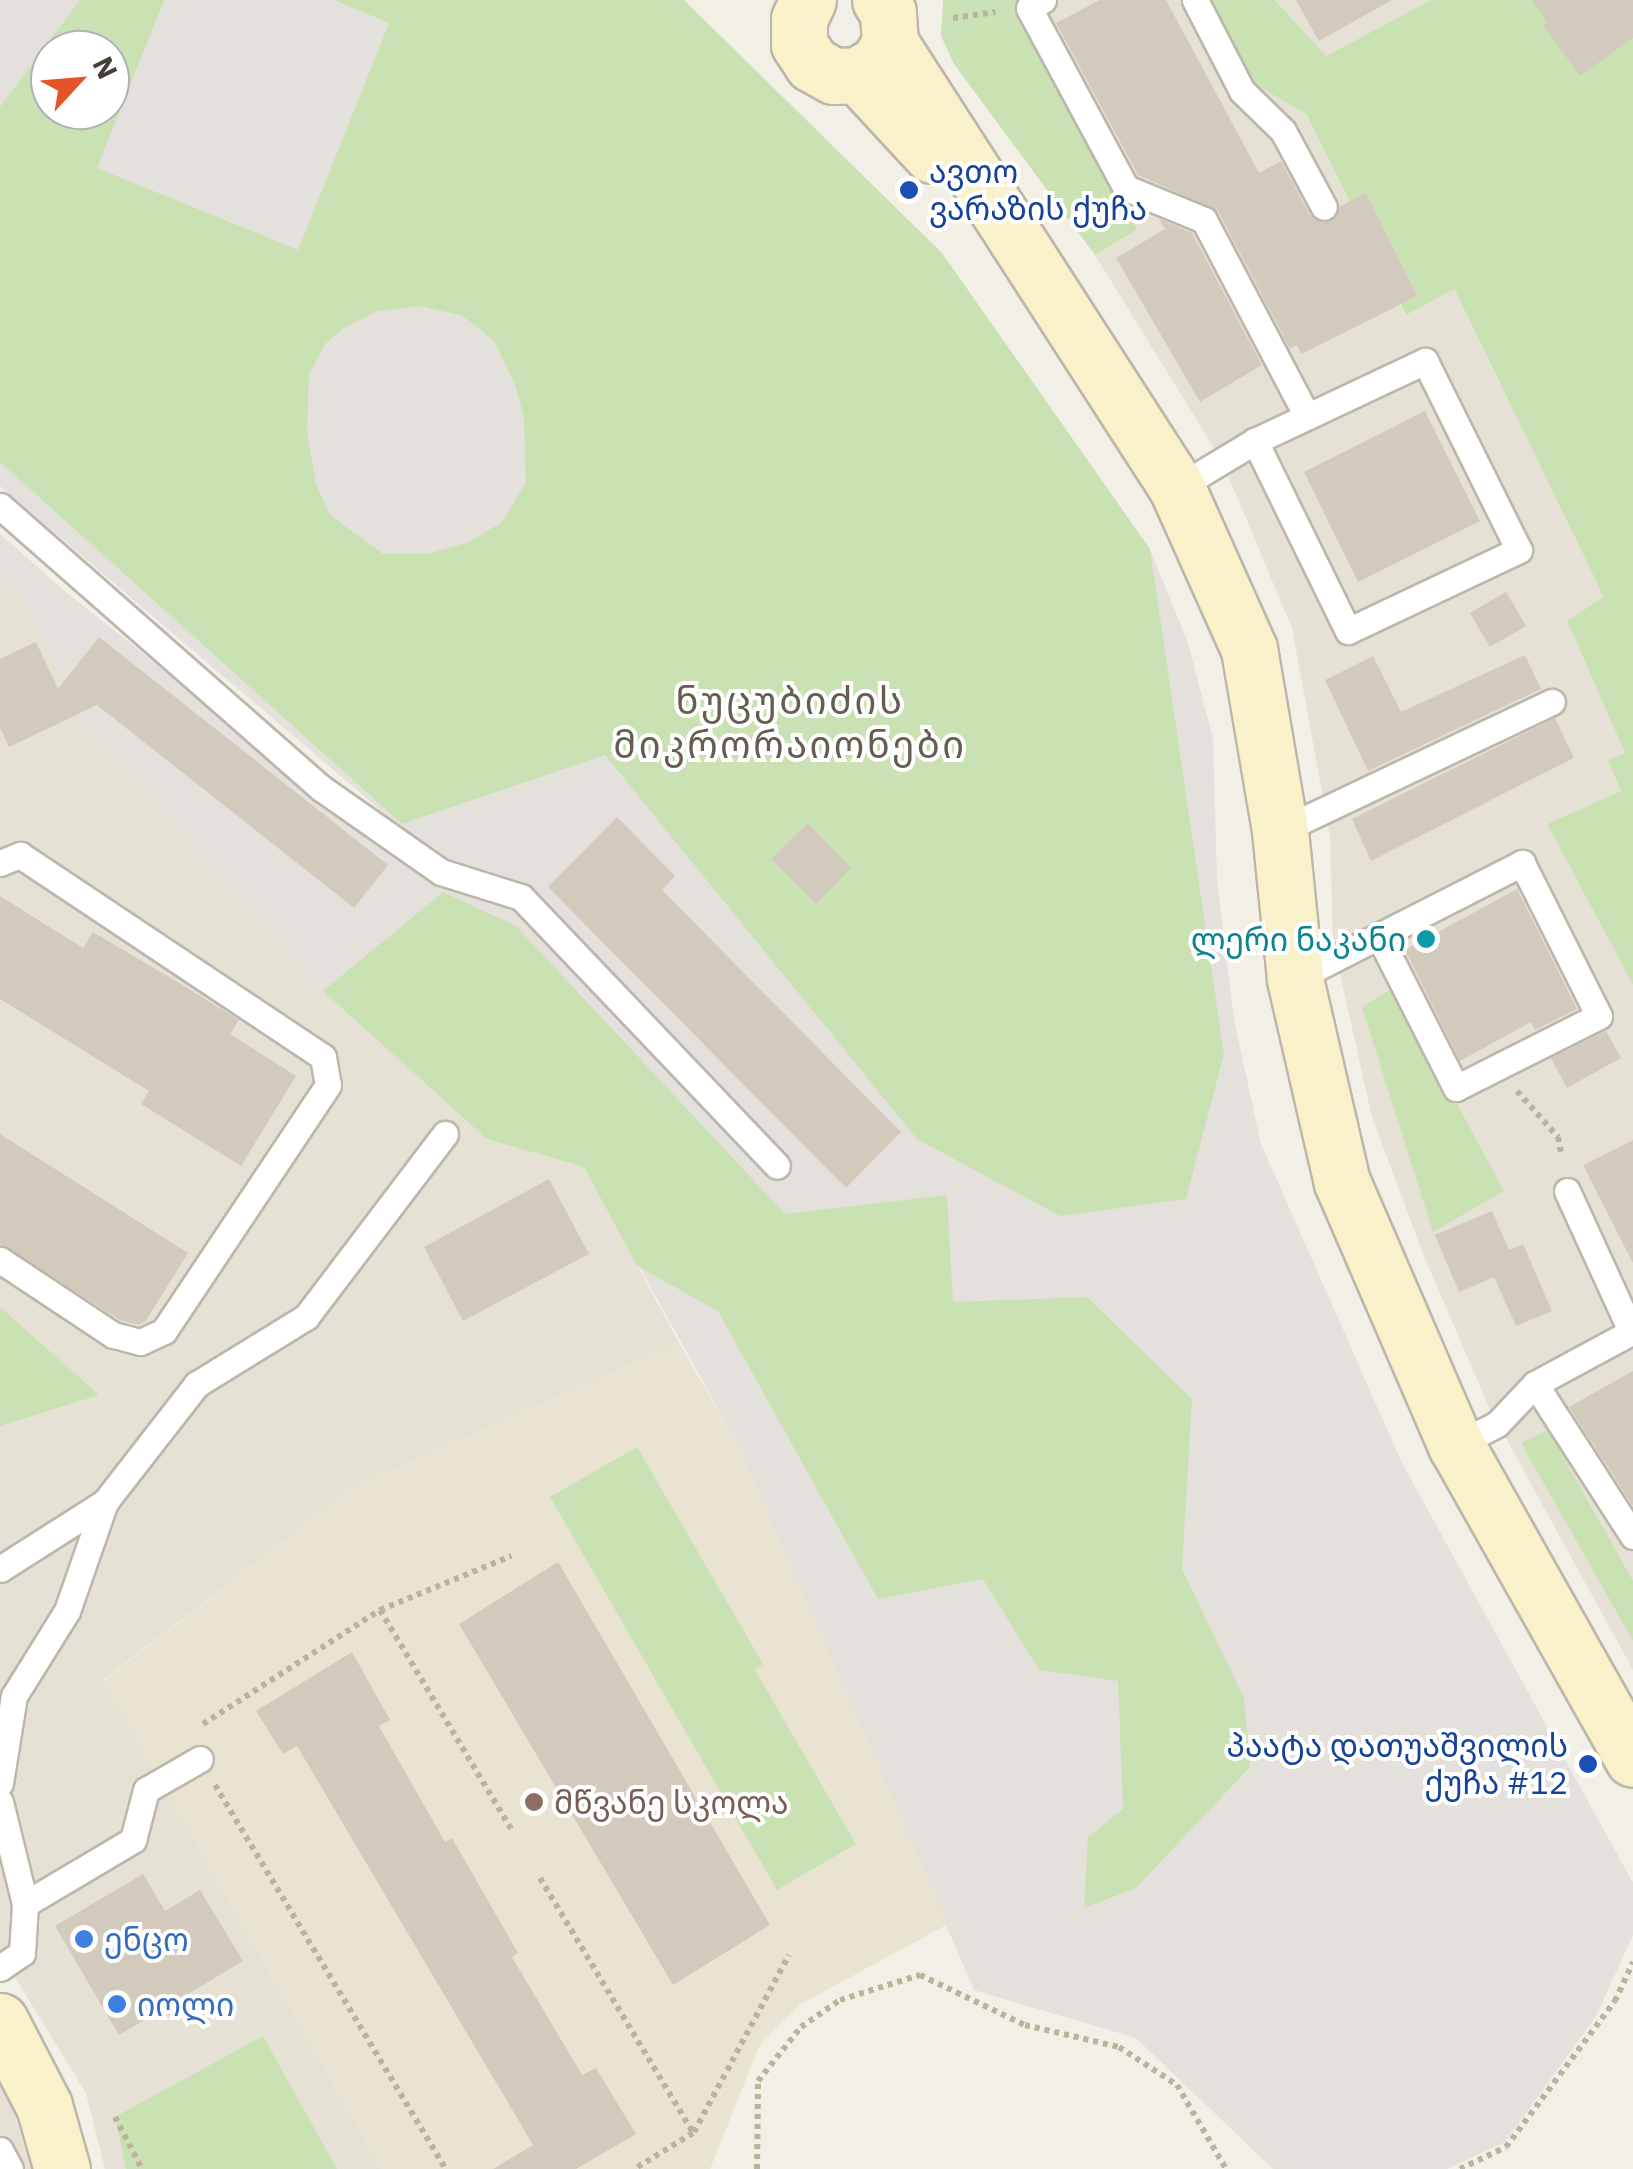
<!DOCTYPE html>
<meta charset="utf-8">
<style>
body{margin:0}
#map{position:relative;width:1633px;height:2169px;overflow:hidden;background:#f1efe6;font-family:"IBM Plex Sans","Noto Sans Georgian",sans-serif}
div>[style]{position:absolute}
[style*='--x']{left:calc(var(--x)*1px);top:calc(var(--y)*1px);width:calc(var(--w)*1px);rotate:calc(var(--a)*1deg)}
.residential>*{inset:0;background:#e5e1d5}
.industrial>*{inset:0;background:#e4e0db}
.education>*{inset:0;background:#e9e4d2}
.green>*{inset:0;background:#cae2b3}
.building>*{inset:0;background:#d2cbbd}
.path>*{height:6px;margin-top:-3px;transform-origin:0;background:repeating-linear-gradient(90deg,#bcb39d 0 5px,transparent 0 10px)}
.roads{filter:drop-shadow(2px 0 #bcb7aa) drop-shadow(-2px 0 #bcb7aa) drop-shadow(0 2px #bcb7aa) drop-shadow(0 -2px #bcb7aa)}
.service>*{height:25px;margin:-12.5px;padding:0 12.5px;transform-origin:12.5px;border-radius:12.5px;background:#fff}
.secondary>*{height:55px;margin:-27.5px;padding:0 27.5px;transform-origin:27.5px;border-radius:27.5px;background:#f9f1c9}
.dots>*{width:28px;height:28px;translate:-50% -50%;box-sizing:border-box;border:5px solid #fff;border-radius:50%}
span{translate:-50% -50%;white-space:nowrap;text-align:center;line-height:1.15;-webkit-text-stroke:8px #fff;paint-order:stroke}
.transit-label{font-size:32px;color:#164399}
.left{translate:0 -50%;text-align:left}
.right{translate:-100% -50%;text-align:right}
.culture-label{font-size:32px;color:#0d838f}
.education-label{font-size:32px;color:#785e54}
.shop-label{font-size:32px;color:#366cbe}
.quarter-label{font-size:38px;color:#655e4f;letter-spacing:2.5px}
.north{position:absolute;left:30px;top:30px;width:100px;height:100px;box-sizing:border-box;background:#fff;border:2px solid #b4b2af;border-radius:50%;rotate:64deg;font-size:28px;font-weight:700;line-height:40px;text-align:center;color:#443f36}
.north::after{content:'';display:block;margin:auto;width:35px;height:45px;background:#e5532a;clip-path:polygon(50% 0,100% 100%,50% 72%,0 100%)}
</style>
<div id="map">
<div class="residential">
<i style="clip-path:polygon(1018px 0,1211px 0,1253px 82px,1306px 114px,1405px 315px,1453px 288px,1605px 598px,1567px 621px,1625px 753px,1622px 791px,1547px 824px,1633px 985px,1633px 1670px,1490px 1409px,1425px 1259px,1372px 1117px,1333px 942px,1330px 836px,1292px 628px,1222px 461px,1095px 255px,1136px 231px,1014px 2px)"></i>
<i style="clip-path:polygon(1275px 0,1431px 0,1326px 56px)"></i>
<i style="clip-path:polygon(0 569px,487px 1139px,584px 1167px,679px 1343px,354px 1487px,103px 1680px,382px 2169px,105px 2169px,86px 2093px,0 1953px)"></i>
<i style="clip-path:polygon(0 2079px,12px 2106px,31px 2169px,0 2169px)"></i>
</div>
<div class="industrial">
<i style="clip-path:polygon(evenodd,0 0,653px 0,1073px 444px,1150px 549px,1188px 643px,1213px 739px,1217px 880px,1234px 1020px,1261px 1144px,1402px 1463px,1633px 1883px,1633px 1935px,1596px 2016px,1505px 2142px,1447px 2169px,1273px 2169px,1136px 2038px,974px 1990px,736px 1441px,584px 1167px,487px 1139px,323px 991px,81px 716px,17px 593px,0 569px,0 534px,67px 593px,385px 846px,388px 835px,378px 808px,0 486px,0 0,50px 50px,110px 50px,110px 110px,50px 110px,50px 50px)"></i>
</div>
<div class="education">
<i style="clip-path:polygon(679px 1343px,736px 1441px,948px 1924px,799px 2005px,761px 2042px,710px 2169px,382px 2169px,103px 1681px,354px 1487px)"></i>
</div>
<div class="green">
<i style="clip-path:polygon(evenodd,80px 0,164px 0,97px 168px,298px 250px,389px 23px,334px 0,684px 0,942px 253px,1150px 549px,1224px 1054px,1186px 1199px,1060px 1216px,917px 1139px,605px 755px,402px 824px,0 462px,0 107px,80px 0,50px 50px,110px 50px,110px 110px,50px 110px,50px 50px,80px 0,422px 306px,463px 316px,494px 341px,515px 384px,524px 418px,526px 482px,502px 522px,469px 542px,427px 554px,383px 554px,330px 515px,316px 484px,307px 432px,309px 375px,325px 344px,345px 327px,378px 311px,422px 306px)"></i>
<i style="clip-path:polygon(943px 0,1018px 0,1014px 3px,1137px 230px,1095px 255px,954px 64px,941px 36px)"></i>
<i style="clip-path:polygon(1211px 0,1275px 0,1326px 56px,1431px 0,1633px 0,1633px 985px,1547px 824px,1621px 791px,1608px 760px,1625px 753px,1567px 621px,1604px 597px,1454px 289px,1406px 315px,1306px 114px,1253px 83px)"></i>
<i style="clip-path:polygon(443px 892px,516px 926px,785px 1214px,947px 1195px,953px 1302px,1087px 1297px,1192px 1399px,1182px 1569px,1244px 1698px,1250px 1767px,1136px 1888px,1084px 1908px,1088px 1837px,1123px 1809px,1118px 1681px,1039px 1670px,983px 1579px,878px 1599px,718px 1311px,637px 1266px,584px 1167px,487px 1139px,323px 991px)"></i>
<i style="clip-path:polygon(1394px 987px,1504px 1191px,1433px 1232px,1362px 1007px)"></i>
<i style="clip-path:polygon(0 1307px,99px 1395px,0 1426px)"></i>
<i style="clip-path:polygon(1548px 1430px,1633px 1581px,1633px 1641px,1521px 1443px)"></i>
<i style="clip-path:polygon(637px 1447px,763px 1664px,755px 1670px,856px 1844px,777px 1890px,550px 1497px)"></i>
<i style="clip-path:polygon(263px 2036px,337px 2169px,126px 2169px,115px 2117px)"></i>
</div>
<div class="building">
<i style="clip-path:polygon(1100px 0,1166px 0,1259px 173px,1281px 161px,1310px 215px,1323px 223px,1337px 216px,1340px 206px,1366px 193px,1417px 296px,1301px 354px,1297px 345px,1290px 349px,1218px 211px,1138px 175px,1056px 23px)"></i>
<i style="clip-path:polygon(1296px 0,1392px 0,1319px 41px)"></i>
<i style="clip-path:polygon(1531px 0,1633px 0,1633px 38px,1580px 76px,1543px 25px,1547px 22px)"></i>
<i style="clip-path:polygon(1159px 219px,1192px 233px,1262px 365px,1200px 402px,1116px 258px,1165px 229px)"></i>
<i style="clip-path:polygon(1425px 411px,1480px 521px,1358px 582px,1304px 472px)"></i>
<i style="clip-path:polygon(1506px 592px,1526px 626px,1490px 647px,1470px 613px)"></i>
<i style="clip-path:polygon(99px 637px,388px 865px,354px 908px,97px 705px,9px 747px,0 728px,0 659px,36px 642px,58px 689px)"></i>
<i style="clip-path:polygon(1525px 655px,1541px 689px,1368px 771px,1325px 680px,1373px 656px,1401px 712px)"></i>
<i style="clip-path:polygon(1555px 718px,1574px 758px,1371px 861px,1352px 819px)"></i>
<i style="clip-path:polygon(617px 817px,675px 876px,662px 890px,901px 1132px,846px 1188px,548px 887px)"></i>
<i style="clip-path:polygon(808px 823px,851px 868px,816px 904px,771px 859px)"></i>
<i style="clip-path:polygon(1517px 889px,1577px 1009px,1535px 1030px,1531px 1022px,1460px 1061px,1405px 950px)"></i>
<i style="clip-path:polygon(0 896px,83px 948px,93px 932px,184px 986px,239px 1020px,230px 1034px,296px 1076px,241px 1166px,141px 1104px,149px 1091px,0 999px)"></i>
<i style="clip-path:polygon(1606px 1031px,1621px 1058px,1567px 1088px,1551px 1058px)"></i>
<i style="clip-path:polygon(0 1134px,188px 1253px,145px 1322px,138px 1325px,120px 1320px,0 1244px)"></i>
<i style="clip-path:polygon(1633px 1140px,1633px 1263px,1583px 1165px)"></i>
<i style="clip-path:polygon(549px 1179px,589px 1254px,463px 1321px,424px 1247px)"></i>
<i style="clip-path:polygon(1492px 1211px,1509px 1250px,1523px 1244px,1552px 1311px,1516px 1326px,1494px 1277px,1459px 1292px,1435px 1235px)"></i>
<i style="clip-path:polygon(1633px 1371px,1633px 1506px,1569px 1407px)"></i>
<i style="clip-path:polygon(558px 1562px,770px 1925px,673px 1985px,459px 1624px)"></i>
<i style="clip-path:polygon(352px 1652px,390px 1720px,379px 1726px,445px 1842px,452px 1838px,518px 1953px,512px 1957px,582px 2075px,596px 2068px,636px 2134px,576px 2169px,493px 2169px,533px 2145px,297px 1746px,283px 1754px,256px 1711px)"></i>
<i style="clip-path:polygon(143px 1874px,165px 1911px,200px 1890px,243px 1961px,119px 2035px,55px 1926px)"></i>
</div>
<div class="path">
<i style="--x:953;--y:18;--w:43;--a:-7.9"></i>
<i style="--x:1517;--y:1091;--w:62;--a:48.3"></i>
<i style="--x:1558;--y:1137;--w:20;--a:79"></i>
<i style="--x:380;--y:1610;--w:142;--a:-22.4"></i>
<i style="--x:203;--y:1724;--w:211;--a:-32.8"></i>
<i style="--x:380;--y:1610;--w:259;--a:59.1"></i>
<i style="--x:215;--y:1785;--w:448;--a:59"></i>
<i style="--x:540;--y:1878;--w:297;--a:59"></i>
<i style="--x:693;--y:2133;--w:69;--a:148.6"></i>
<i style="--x:115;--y:2117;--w:59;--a:62.6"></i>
<i style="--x:694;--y:2132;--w:201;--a:-61.8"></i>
<i style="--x:757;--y:2169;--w:88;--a:-89.3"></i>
<i style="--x:758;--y:2081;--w:69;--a:-51.5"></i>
<i style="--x:801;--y:2027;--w:47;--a:-34.7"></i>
<i style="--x:840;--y:2000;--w:84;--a:-17.4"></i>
<i style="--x:920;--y:1975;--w:116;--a:25.5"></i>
<i style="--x:1025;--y:2025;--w:97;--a:13.2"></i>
<i style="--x:1119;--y:2047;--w:69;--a:33.2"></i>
<i style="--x:1177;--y:2085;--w:97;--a:59.7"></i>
<i style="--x:1460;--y:2169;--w:51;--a:-25.6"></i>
<i style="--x:1506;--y:2147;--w:182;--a:-53.3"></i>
<i style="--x:1615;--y:2001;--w:43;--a:-65.2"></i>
</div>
<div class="roads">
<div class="service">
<i style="--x:1043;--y:0;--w:16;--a:150"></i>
<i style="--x:1029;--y:8;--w:204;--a:61.7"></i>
<i style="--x:1126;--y:188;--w:84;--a:22.3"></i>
<i style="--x:1204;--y:220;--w:221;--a:62.3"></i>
<i style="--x:1195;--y:0;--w:102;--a:62.7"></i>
<i style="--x:1242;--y:91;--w:57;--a:44.3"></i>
<i style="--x:1283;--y:131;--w:86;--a:61.7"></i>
<i style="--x:1177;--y:488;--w:91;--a:-31.1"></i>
<i style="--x:1255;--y:441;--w:188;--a:-25.2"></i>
<i style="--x:1425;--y:361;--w:211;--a:63.6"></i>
<i style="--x:1519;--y:550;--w:189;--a:154.7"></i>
<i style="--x:1348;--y:631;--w:212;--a:-116.1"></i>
<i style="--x:0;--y:506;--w:427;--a:41.3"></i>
<i style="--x:321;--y:788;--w:146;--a:35"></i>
<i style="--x:441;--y:872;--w:84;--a:17.4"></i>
<i style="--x:521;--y:897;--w:371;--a:46.4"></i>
<i style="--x:1280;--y:831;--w:301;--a:-25.4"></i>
<i style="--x:0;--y:863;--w:22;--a:-22"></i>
<i style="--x:20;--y:855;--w:364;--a:33.7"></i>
<i style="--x:323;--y:1057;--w:28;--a:80"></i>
<i style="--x:328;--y:1085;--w:296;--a:123.7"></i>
<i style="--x:164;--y:1331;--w:26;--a:155"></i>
<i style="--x:140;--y:1342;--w:28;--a:-165"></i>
<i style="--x:113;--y:1335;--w:136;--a:-146.4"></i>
<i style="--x:1295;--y:979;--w:94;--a:-27.1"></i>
<i style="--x:1379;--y:936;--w:161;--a:-27"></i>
<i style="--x:1522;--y:863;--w:171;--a:63.3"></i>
<i style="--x:1599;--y:1016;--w:160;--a:153.3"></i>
<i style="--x:1456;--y:1088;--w:170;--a:-116.9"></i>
<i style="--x:1567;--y:1191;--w:154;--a:65.4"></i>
<i style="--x:1535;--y:1384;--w:181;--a:57.2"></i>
<i style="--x:1456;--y:1445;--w:46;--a:-27.1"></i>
<i style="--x:1497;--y:1424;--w:55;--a:-46.5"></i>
<i style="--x:1535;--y:1384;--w:111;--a:-28.4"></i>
<i style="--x:0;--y:1569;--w:125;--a:-32.5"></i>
<i style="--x:0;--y:1783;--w:88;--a:-80.9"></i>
<i style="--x:14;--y:1696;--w:100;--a:-58.1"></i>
<i style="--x:67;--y:1611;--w:115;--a:-70.8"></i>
<i style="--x:105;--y:1502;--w:150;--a:-52.1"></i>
<i style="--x:197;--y:1384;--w:128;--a:-31.6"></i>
<i style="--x:306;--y:1317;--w:230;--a:-52.8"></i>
<i style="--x:0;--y:1802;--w:105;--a:76.2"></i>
<i style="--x:25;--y:1904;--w:49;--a:93.5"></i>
<i style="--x:22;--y:1953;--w:27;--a:146"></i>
<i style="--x:25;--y:1904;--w:126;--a:-30.7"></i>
<i style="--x:133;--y:1840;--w:52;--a:-75.4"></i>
<i style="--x:146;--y:1790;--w:62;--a:-29.9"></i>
<i style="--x:0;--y:2150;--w:21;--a:62"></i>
</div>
<div class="secondary">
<i style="--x:808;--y:0;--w:21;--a:115"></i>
<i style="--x:799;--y:19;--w:25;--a:90"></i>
<i style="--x:799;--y:44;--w:24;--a:57"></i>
<i style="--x:812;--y:64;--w:25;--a:29"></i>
<i style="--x:834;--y:76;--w:24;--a:-2"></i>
<i style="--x:858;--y:75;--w:23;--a:-31"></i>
<i style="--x:878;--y:63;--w:23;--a:-59"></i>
<i style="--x:890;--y:43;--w:31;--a:-94"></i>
<i style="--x:888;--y:12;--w:14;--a:-124"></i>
<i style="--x:890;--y:43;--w:530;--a:57.18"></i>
<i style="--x:1177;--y:488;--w:176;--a:65.9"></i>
<i style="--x:1249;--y:649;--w:185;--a:80.3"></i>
<i style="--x:1280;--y:831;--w:149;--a:84.2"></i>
<i style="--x:1295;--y:979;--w:208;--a:77"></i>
<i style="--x:1342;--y:1182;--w:287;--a:66.6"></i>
<i style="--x:1456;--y:1445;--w:360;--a:60.6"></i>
<i style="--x:858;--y:75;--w:109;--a:47.2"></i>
<i style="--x:0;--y:2021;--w:96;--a:62.6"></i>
<i style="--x:44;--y:2106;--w:66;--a:74.1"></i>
</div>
</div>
<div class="dots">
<i style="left:909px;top:190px;background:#1a4fb4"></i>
<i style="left:1426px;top:939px;background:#0f9aa8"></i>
<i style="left:1588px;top:1764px;background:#1a4fb4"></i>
<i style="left:534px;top:1802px;background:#8d6e63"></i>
<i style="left:84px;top:1939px;background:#3f7fe0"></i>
<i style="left:117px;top:2004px;background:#3f7fe0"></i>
</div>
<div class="transit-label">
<span class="left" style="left:929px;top:190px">ავთო<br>ვარაზის ქუჩა</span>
<span class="right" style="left:1568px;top:1764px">პაატა დათუაშვილის<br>ქუჩა #12</span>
</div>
<div class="culture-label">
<span class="right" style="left:1406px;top:939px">ლერი ნაკანი</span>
</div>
<div class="education-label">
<span class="left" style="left:554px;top:1802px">მწვანე სკოლა</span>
</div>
<div class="shop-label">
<span class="left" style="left:104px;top:1939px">ენცო</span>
<span class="left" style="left:137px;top:2004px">იოლი</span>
</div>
<div class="quarter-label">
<span style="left:790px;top:722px">ნუცუბიძის<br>მიკრორაიონები</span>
</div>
<div class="north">N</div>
</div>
